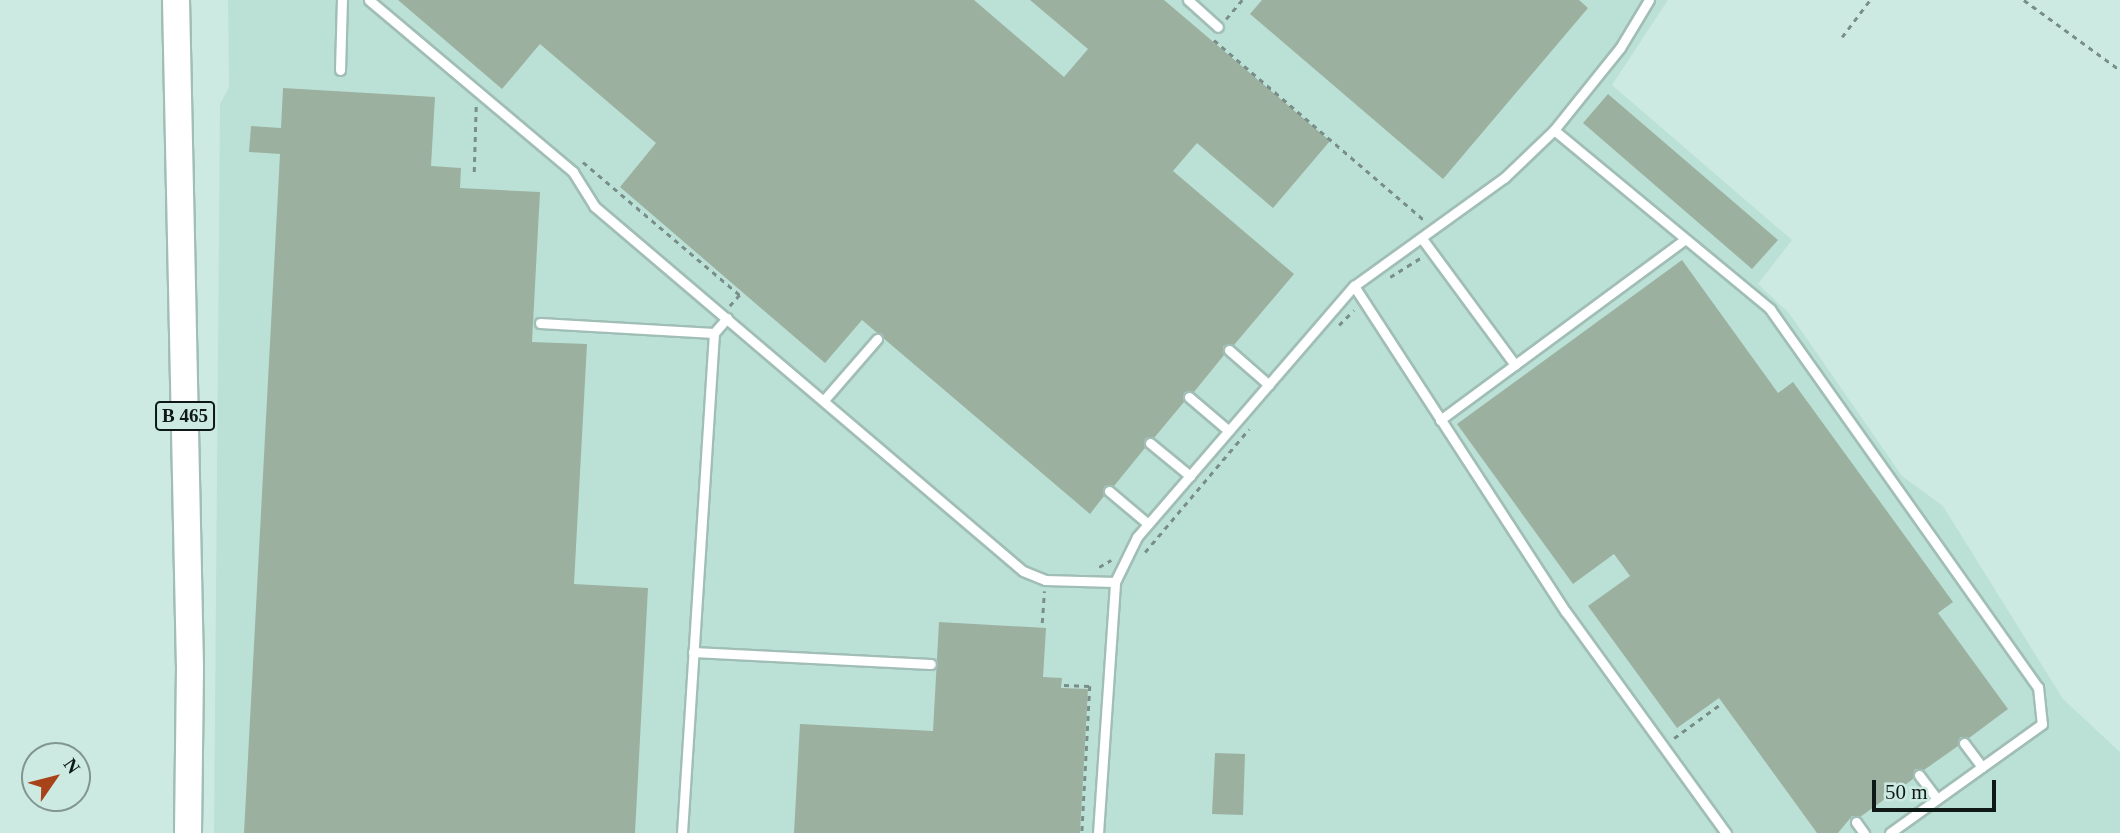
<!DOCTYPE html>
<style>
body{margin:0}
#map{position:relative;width:2120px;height:833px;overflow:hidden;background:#cdeae2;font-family:"Times New Roman",serif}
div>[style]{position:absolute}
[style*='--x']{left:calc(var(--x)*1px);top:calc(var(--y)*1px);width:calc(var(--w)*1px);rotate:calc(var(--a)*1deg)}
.built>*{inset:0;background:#bbe1d7}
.building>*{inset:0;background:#9cb09f}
.path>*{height:2.5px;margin-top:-1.25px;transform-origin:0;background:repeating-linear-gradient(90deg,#798e88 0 5px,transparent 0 10px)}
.roads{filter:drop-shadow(2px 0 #a1beb6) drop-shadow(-2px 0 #a1beb6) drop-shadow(0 2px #a1beb6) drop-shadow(0 -2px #a1beb6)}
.service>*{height:9px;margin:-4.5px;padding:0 4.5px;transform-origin:4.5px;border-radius:4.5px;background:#fff}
.primary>*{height:26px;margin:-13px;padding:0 13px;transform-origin:13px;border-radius:13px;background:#fff}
span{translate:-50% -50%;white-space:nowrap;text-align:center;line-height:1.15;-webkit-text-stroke:5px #cdeae2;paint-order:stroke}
.shield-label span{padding:2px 5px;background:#cdeae2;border:2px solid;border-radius:5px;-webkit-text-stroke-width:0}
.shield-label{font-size:19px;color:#0e1916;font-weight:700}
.north{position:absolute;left:21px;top:742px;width:70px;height:70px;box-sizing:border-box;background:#cdeae2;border:2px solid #819690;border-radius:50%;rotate:55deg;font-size:19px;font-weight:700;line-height:28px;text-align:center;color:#0e1916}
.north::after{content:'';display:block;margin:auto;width:24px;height:32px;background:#a84219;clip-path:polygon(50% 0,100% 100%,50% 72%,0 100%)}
.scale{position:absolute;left:1872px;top:780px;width:124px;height:32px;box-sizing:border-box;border:4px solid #0e1916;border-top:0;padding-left:9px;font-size:21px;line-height:24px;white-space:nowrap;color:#0e1916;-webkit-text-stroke:5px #cdeae2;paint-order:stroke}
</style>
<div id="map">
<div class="built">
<i style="clip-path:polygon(228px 0,1668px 0,1612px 85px,1792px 240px,1758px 284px,1789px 313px,1902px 476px,1943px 506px,2063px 699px,2120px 752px,2120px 833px,214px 833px,220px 104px,229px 87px)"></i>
</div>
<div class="building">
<i style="clip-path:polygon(398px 0,974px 0,1064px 77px,1088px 49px,1030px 0,1164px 0,1330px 141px,1273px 208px,1197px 143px,1173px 171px,1294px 274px,1234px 345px,1223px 346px,1224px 355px,1194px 392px,1184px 392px,1184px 402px,1154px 438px,1145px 438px,1145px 448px,1114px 486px,1104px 486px,1104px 496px,1090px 514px,862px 320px,825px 363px,620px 187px,656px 143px,540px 44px,502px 89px)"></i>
<i style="clip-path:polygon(1262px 0,1579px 0,1588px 8px,1443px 179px,1250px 14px)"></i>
<i style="clip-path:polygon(283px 88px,435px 97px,431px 166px,461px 168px,460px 188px,540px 192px,532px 342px,587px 344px,574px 584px,648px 588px,635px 833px,244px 833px,280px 154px,249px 152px,251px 126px,281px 128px)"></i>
<i style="clip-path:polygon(1608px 94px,1778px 240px,1752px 269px,1583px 123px)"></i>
<i style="clip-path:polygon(1682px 260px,1778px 393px,1793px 382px,1953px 602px,1938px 613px,2008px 709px,1969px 738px,1960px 737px,1958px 746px,1924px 770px,1915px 769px,1913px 779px,1860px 817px,1852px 816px,1838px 833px,1817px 833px,1719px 698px,1677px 728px,1588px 606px,1630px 576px,1614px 554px,1573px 584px,1457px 424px)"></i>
<i style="clip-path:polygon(939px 622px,1046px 628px,1043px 677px,1062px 678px,1061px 688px,1088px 689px,1080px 833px,794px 833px,800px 724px,933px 731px)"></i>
<i style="clip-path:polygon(1215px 753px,1245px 754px,1243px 815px,1212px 814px)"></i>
</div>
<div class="path">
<i style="--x:2024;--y:0;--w:119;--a:36.1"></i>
<i style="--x:1226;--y:19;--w:25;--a:-50"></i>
<i style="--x:1842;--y:37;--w:46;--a:-52.9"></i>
<i style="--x:1214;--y:40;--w:277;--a:40.6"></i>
<i style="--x:583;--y:162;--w:206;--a:40.3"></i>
<i style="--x:740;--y:295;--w:15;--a:132"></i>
<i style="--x:474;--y:172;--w:66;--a:-88.3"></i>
<i style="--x:1390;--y:277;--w:36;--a:-32"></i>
<i style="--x:1339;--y:325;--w:21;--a:-45"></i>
<i style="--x:1145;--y:552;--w:161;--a:-49.8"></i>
<i style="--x:1099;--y:567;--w:14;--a:-30"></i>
<i style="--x:1042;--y:623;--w:32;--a:-86"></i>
<i style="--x:1064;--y:685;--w:26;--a:2"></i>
<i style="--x:1090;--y:686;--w:147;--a:93.1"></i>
<i style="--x:1674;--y:738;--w:59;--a:-36.1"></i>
</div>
<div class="roads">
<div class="service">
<i style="--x:369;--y:0;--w:267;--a:40.1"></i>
<i style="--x:573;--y:172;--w:40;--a:58"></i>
<i style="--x:594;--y:206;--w:563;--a:40.39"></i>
<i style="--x:1023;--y:571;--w:24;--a:22"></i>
<i style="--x:1045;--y:580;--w:70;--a:1.6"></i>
<i style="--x:1188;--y:0;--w:40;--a:42"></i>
<i style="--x:340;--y:70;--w:70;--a:-88.4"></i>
<i style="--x:1554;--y:130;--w:105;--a:-51.2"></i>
<i style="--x:1620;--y:48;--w:56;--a:-58.9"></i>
<i style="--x:1423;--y:240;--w:155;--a:53.6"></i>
<i style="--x:1354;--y:286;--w:389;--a:57"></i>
<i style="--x:1566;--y:612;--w:273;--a:54.1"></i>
<i style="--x:540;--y:323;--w:174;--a:3.3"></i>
<i style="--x:1229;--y:350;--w:53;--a:41.2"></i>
<i style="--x:1189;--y:397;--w:52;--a:40.4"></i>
<i style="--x:824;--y:400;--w:81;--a:-49"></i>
<i style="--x:1440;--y:420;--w:303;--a:-36.4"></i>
<i style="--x:1150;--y:443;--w:52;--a:39.5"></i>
<i style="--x:1109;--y:491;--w:51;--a:40.2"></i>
<i style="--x:693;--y:652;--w:238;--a:2.9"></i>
<i style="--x:1964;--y:743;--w:30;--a:53"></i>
<i style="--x:1919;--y:775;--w:30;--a:53"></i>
<i style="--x:1856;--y:822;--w:14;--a:54"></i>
<i style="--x:682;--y:833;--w:501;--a:-86.34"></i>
<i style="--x:714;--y:333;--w:20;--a:-49"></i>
<i style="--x:1098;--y:833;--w:252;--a:-86.1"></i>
<i style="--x:1115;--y:582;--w:50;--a:-63.9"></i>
<i style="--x:1137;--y:537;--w:332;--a:-49.2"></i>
<i style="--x:1354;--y:286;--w:185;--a:-35.8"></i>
<i style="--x:1504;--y:178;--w:69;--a:-43.8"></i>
<i style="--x:1554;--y:130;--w:281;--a:39.6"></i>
<i style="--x:1770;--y:309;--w:463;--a:54.7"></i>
<i style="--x:2038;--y:687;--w:37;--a:84"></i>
<i style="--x:2042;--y:724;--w:187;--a:144.4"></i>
</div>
<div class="primary">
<i style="--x:176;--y:0;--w:668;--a:88.8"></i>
<i style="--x:190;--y:668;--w:165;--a:90.7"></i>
</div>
</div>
<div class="shield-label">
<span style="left:185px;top:416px">B 465</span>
</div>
<div class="north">N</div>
<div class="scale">50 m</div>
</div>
